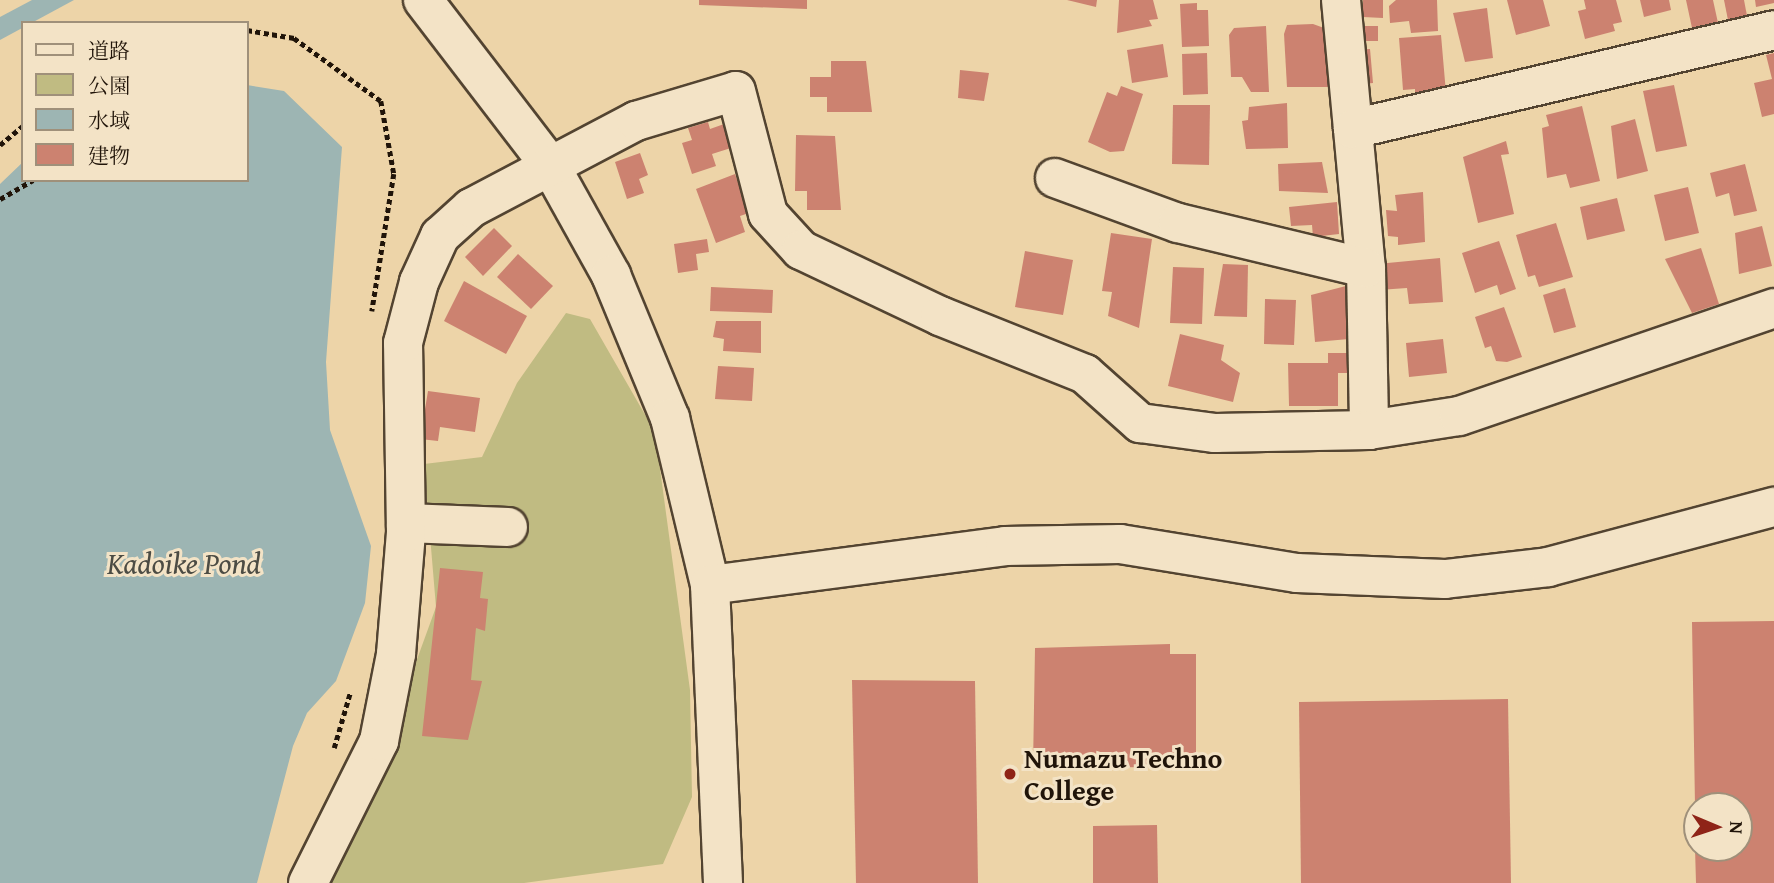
<!DOCTYPE html>
<meta charset="utf-8">
<style>
body{margin:0}
#map{position:relative;width:1774px;height:883px;overflow:hidden;background:#edd4a8;font-family:"Gentium Book Plus","Noto Serif JP",serif}
div>[style]{position:absolute}
[style*='--x']{left:calc(var(--x)*1px);top:calc(var(--y)*1px);width:calc(var(--w)*1px);rotate:calc(var(--a)*1deg)}
.green>*{inset:0;background:#c0bb82}
.water>*{inset:0;background:#9db5b3}
.building>*{inset:0;background:#cc8270}
.path>*{height:4.5px;margin-top:-2.25px;transform-origin:0;background:repeating-linear-gradient(90deg,#201409 0 5px,transparent 0 8.5px)}
.roads{filter:drop-shadow(2px 0 #534431) drop-shadow(-2px 0 #534431) drop-shadow(0 2px #534431) drop-shadow(0 -2px #534431)}
.minor>*{height:38px;margin:-19px;padding:0 19px;transform-origin:19px;border-radius:19px;background:#f3e3c6}
.dots>*{width:19px;height:19px;translate:-50% -50%;box-sizing:border-box;border:4px solid #f3e3c6;border-radius:50%}
span{translate:-50% -50%;white-space:nowrap;text-align:center;line-height:1.15;-webkit-text-stroke:6px #f3e3c6;paint-order:stroke}
.poi-label{font-size:28px;color:#201409;font-weight:700}
.left{translate:0 -50%;text-align:left}
.water-label{font-size:30px;color:#4c4c44;font-style:italic}
.legend{position:absolute;left:21px;top:21px;width:228px;height:161px;box-sizing:border-box;background:#f3e3c6;border:2px solid #9f907a;margin:0;padding:9px 12px;list-style:none;font-size:21px;color:#201409}
.legend li{display:flex;align-items:center;gap:14px;height:35px}
.legend b{width:35px;border:2px solid #9f907a}
.north{position:absolute;left:1683px;top:792px;width:70px;height:70px;box-sizing:border-box;background:#f3e3c6;border:2px solid #9f907a;border-radius:50%;rotate:92deg;font-size:19px;font-weight:700;line-height:28px;text-align:center;color:#201409}
.north::after{content:'';display:block;margin:auto;width:24px;height:32px;background:#8f2418;clip-path:polygon(50% 0,100% 100%,50% 72%,0 100%)}
</style>
<div id="map">
<div class="green">
<i style="clip-path:polygon(566px 313px,590px 319px,655px 432px,690px 690px,692px 797px,663px 864px,524px 883px,327px 883px,371px 786px,436px 607px,424px 464px,482px 457px,517px 383px)"></i>
</div>
<div class="water">
<i style="clip-path:polygon(32px 0,74px 0,0 40px,0 17px)"></i>
<i style="clip-path:polygon(247px 85px,284px 91px,342px 147px,326px 362px,330px 430px,371px 546px,365px 603px,336px 681px,307px 713px,293px 746px,257px 883px,0 883px,0 184px,23px 162px,23px 180px,247px 180px)"></i>
</div>
<div class="building">
<i style="clip-path:polygon(699px 0,807px 0,807px 9px,699px 5px)"></i>
<i style="clip-path:polygon(1067px 0,1097px 0,1096px 7px)"></i>
<i style="clip-path:polygon(1119px 0,1153px 0,1158px 19px,1149px 20px,1152px 26px,1117px 33px)"></i>
<i style="clip-path:polygon(1363px 0,1383px 0,1383px 18px,1363px 17px)"></i>
<i style="clip-path:polygon(1396px 0,1437px 0,1438px 31px,1411px 33px,1409px 21px,1390px 23px,1389px 6px)"></i>
<i style="clip-path:polygon(1507px 0,1543px 0,1550px 26px,1516px 35px)"></i>
<i style="clip-path:polygon(1584px 0,1616px 0,1622px 22px,1613px 24px,1615px 31px,1585px 39px,1578px 11px,1586px 9px)"></i>
<i style="clip-path:polygon(1640px 0,1669px 0,1671px 10px,1644px 17px)"></i>
<i style="clip-path:polygon(1686px 0,1713px 0,1718px 23px,1692px 28px)"></i>
<i style="clip-path:polygon(1724px 0,1744px 0,1748px 21px,1729px 25px)"></i>
<i style="clip-path:polygon(1755px 0,1774px 0,1774px 3px,1756px 7px)"></i>
<i style="clip-path:polygon(1197px 3px,1197px 10px,1208px 10px,1209px 46px,1182px 47px,1180px 4px)"></i>
<i style="clip-path:polygon(1487px 8px,1493px 58px,1465px 62px,1453px 13px)"></i>
<i style="clip-path:polygon(1313px 24px,1324px 28px,1330px 87px,1287px 87px,1284px 34px,1287px 25px)"></i>
<i style="clip-path:polygon(1266px 26px,1269px 92px,1251px 92px,1242px 77px,1231px 77px,1229px 35px,1234px 28px)"></i>
<i style="clip-path:polygon(1355px 26px,1378px 26px,1378px 41px,1355px 41px)"></i>
<i style="clip-path:polygon(1441px 35px,1446px 93px,1415px 96px,1415px 89px,1403px 90px,1399px 38px)"></i>
<i style="clip-path:polygon(1163px 44px,1168px 77px,1132px 83px,1127px 50px)"></i>
<i style="clip-path:polygon(1370px 49px,1373px 83px,1356px 85px,1353px 50px)"></i>
<i style="clip-path:polygon(1207px 53px,1208px 94px,1183px 95px,1182px 54px)"></i>
<i style="clip-path:polygon(1774px 53px,1774px 114px,1762px 117px,1754px 83px,1772px 79px,1766px 55px)"></i>
<i style="clip-path:polygon(831px 61px,866px 61px,872px 112px,827px 112px,827px 97px,810px 97px,810px 77px,831px 77px)"></i>
<i style="clip-path:polygon(960px 70px,989px 73px,984px 101px,958px 98px)"></i>
<i style="clip-path:polygon(1674px 85px,1687px 146px,1656px 152px,1643px 91px)"></i>
<i style="clip-path:polygon(1121px 86px,1143px 94px,1124px 151px,1110px 152px,1088px 142px,1107px 92px,1117px 96px)"></i>
<i style="clip-path:polygon(1287px 103px,1288px 148px,1246px 149px,1242px 121px,1248px 120px,1249px 107px)"></i>
<i style="clip-path:polygon(1173px 105px,1210px 105px,1209px 165px,1172px 164px)"></i>
<i style="clip-path:polygon(1582px 106px,1600px 181px,1570px 188px,1566px 174px,1547px 178px,1542px 128px,1549px 126px,1546px 115px)"></i>
<i style="clip-path:polygon(1635px 119px,1648px 171px,1617px 179px,1611px 126px)"></i>
<i style="clip-path:polygon(708px 122px,710px 129px,727px 123px,734px 147px,712px 154px,716px 166px,692px 174px,682px 143px,692px 140px,688px 128px)"></i>
<i style="clip-path:polygon(796px 135px,835px 136px,841px 210px,807px 210px,807px 191px,795px 191px)"></i>
<i style="clip-path:polygon(1506px 141px,1509px 154px,1501px 155px,1514px 214px,1478px 223px,1463px 157px)"></i>
<i style="clip-path:polygon(640px 153px,648px 175px,639px 179px,644px 193px,627px 199px,615px 162px)"></i>
<i style="clip-path:polygon(1322px 162px,1328px 193px,1279px 191px,1278px 164px)"></i>
<i style="clip-path:polygon(1745px 164px,1757px 211px,1734px 216px,1729px 193px,1716px 197px,1710px 173px)"></i>
<i style="clip-path:polygon(735px 174px,749px 213px,740px 216px,745px 232px,716px 243px,696px 189px)"></i>
<i style="clip-path:polygon(1688px 187px,1699px 233px,1665px 241px,1654px 195px)"></i>
<i style="clip-path:polygon(1423px 192px,1425px 242px,1398px 245px,1398px 237px,1388px 236px,1386px 210px,1397px 211px,1395px 195px)"></i>
<i style="clip-path:polygon(1617px 198px,1625px 231px,1587px 240px,1580px 207px)"></i>
<i style="clip-path:polygon(1337px 202px,1339px 234px,1313px 237px,1312px 225px,1291px 226px,1289px 207px)"></i>
<i style="clip-path:polygon(1556px 223px,1573px 277px,1539px 287px,1535px 275px,1528px 277px,1516px 235px)"></i>
<i style="clip-path:polygon(1762px 226px,1772px 266px,1739px 274px,1735px 233px)"></i>
<i style="clip-path:polygon(494px 228px,512px 246px,483px 276px,465px 257px)"></i>
<i style="clip-path:polygon(1111px 233px,1152px 239px,1139px 328px,1108px 316px,1112px 292px,1102px 291px)"></i>
<i style="clip-path:polygon(707px 239px,709px 252px,696px 254px,698px 270px,678px 273px,674px 244px)"></i>
<i style="clip-path:polygon(1499px 241px,1516px 289px,1500px 295px,1497px 285px,1475px 293px,1462px 253px)"></i>
<i style="clip-path:polygon(1701px 248px,1719px 304px,1692px 313px,1665px 259px)"></i>
<i style="clip-path:polygon(1025px 251px,1073px 260px,1063px 315px,1015px 307px)"></i>
<i style="clip-path:polygon(518px 254px,553px 286px,531px 309px,497px 277px)"></i>
<i style="clip-path:polygon(1440px 258px,1443px 302px,1409px 304px,1407px 288px,1379px 290px,1377px 264px)"></i>
<i style="clip-path:polygon(1223px 264px,1248px 265px,1247px 317px,1214px 316px)"></i>
<i style="clip-path:polygon(1173px 267px,1204px 268px,1202px 324px,1170px 323px)"></i>
<i style="clip-path:polygon(464px 281px,527px 316px,506px 354px,444px 321px)"></i>
<i style="clip-path:polygon(1346px 286px,1349px 339px,1315px 342px,1311px 295px)"></i>
<i style="clip-path:polygon(711px 287px,773px 290px,772px 313px,710px 311px)"></i>
<i style="clip-path:polygon(1565px 288px,1576px 327px,1554px 333px,1543px 295px)"></i>
<i style="clip-path:polygon(1265px 299px,1296px 300px,1294px 345px,1264px 344px)"></i>
<i style="clip-path:polygon(1504px 307px,1522px 357px,1507px 362px,1496px 361px,1491px 346px,1485px 348px,1475px 317px)"></i>
<i style="clip-path:polygon(716px 321px,761px 321px,761px 353px,723px 351px,724px 339px,713px 337px)"></i>
<i style="clip-path:polygon(1180px 334px,1224px 345px,1221px 360px,1240px 373px,1233px 402px,1168px 386px)"></i>
<i style="clip-path:polygon(1443px 339px,1447px 373px,1409px 377px,1406px 343px)"></i>
<i style="clip-path:polygon(1328px 353px,1347px 353px,1347px 373px,1338px 373px,1338px 406px,1289px 406px,1288px 363px,1328px 363px)"></i>
<i style="clip-path:polygon(718px 366px,754px 368px,752px 401px,715px 399px)"></i>
<i style="clip-path:polygon(428px 391px,480px 398px,475px 432px,440px 427px,438px 441px,420px 439px)"></i>
<i style="clip-path:polygon(440px 568px,483px 572px,480px 598px,488px 599px,485px 631px,476px 628px,471px 680px,482px 681px,468px 740px,422px 736px)"></i>
<i style="clip-path:polygon(1774px 621px,1774px 883px,1696px 883px,1695px 848px,1739px 848px,1739px 806px,1695px 806px,1692px 622px)"></i>
<i style="clip-path:polygon(1170px 644px,1170px 654px,1196px 654px,1196px 768px,1033px 766px,1035px 648px)"></i>
<i style="clip-path:polygon(852px 680px,975px 681px,978px 883px,856px 883px)"></i>
<i style="clip-path:polygon(1508px 699px,1511px 883px,1301px 883px,1299px 702px)"></i>
<i style="clip-path:polygon(1157px 825px,1158px 883px,1093px 883px,1093px 826px)"></i>
</div>
<div class="path">
<i style="--x:247;--y:30;--w:48;--a:9.7"></i>
<i style="--x:294;--y:38;--w:107;--a:35.9"></i>
<i style="--x:381;--y:101;--w:74;--a:79.9"></i>
<i style="--x:394;--y:174;--w:139;--a:99.1"></i>
<i style="--x:0;--y:145;--w:30;--a:-40"></i>
<i style="--x:0;--y:199;--w:38;--a:-30"></i>
<i style="--x:334;--y:748;--w:57;--a:-73.8"></i>
</div>
<div class="roads">
<div class="minor">
<i style="--x:423;--y:0;--w:210;--a:52.5"></i>
<i style="--x:551;--y:167;--w:124;--a:60.9"></i>
<i style="--x:611;--y:275;--w:155;--a:67.6"></i>
<i style="--x:670;--y:418;--w:172;--a:76.5"></i>
<i style="--x:710;--y:585;--w:298;--a:87.5"></i>
<i style="--x:1341;--y:0;--w:269;--a:84.7"></i>
<i style="--x:1366;--y:268;--w:162;--a:88.9"></i>
<i style="--x:1353;--y:129;--w:432;--a:-13.2"></i>
<i style="--x:1055;--y:178;--w:131;--a:20.1"></i>
<i style="--x:1178;--y:223;--w:193;--a:13.5"></i>
<i style="--x:406;--y:523;--w:102;--a:2.2"></i>
<i style="--x:710;--y:585;--w:298;--a:-7.5"></i>
<i style="--x:1005;--y:546;--w:115;--a:-1"></i>
<i style="--x:1120;--y:544;--w:179;--a:9.3"></i>
<i style="--x:1297;--y:573;--w:148;--a:2.3"></i>
<i style="--x:1445;--y:579;--w:104;--a:-6.6"></i>
<i style="--x:1548;--y:567;--w:234;--a:-14.9"></i>
<i style="--x:308;--y:883;--w:159;--a:-63.4"></i>
<i style="--x:379;--y:741;--w:89;--a:-78.9"></i>
<i style="--x:396;--y:654;--w:121;--a:-85.3"></i>
<i style="--x:406;--y:533;--w:190;--a:-90.9"></i>
<i style="--x:403;--y:343;--w:63;--a:-75.3"></i>
<i style="--x:419;--y:282;--w:51;--a:-65.5"></i>
<i style="--x:440;--y:236;--w:42;--a:-42.1"></i>
<i style="--x:471;--y:208;--w:187;--a:-27.8"></i>
<i style="--x:636;--y:121;--w:104;--a:-16.7"></i>
<i style="--x:736;--y:91;--w:127;--a:75.4"></i>
<i style="--x:768;--y:214;--w:49;--a:47.5"></i>
<i style="--x:801;--y:250;--w:154;--a:25.4"></i>
<i style="--x:940;--y:316;--w:156;--a:21.8"></i>
<i style="--x:1085;--y:374;--w:74;--a:41.7"></i>
<i style="--x:1140;--y:423;--w:76;--a:7.6"></i>
<i style="--x:1215;--y:433;--w:154;--a:-1.1"></i>
<i style="--x:1369;--y:430;--w:91;--a:-8.8"></i>
<i style="--x:1459;--y:416;--w:333;--a:-18.9"></i>
</div>
</div>
<div class="dots">
<i style="left:1010px;top:774px;background:#8f2418"></i>
</div>
<div class="poi-label">
<span class="left" style="left:1024px;top:774px">Numazu Techno<br>College</span>
</div>
<div class="water-label">
<span style="left:184px;top:563px">Kadoike Pond</span>
</div>
<ul class="legend">
<li><b style="height:9px;background:#f3e3c6"></b>道路</li>
<li><b style="height:19px;background:#c0bb82"></b>公園</li>
<li><b style="height:19px;background:#9db5b3"></b>水域</li>
<li><b style="height:19px;background:#cc8270"></b>建物</li>
</ul>
<div class="north">N</div>
</div>
